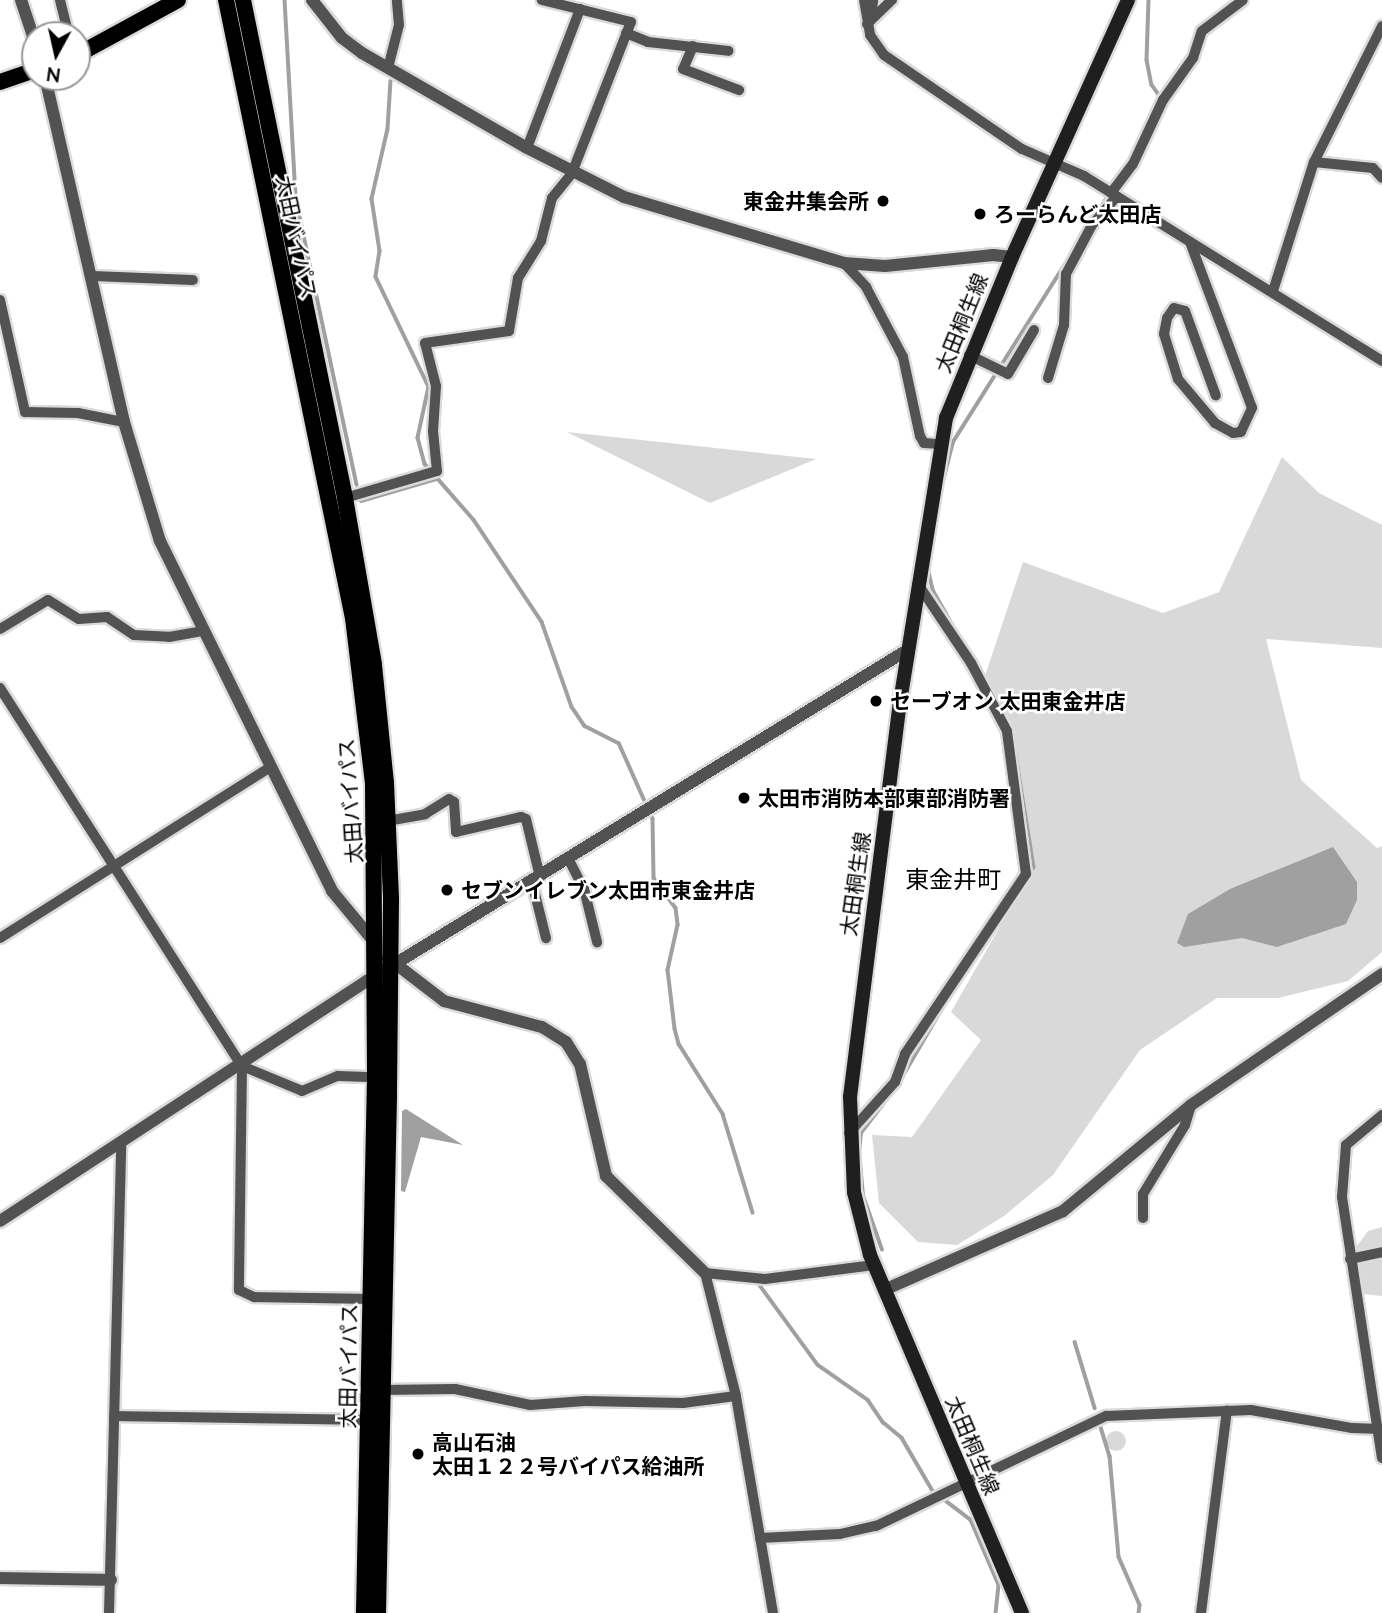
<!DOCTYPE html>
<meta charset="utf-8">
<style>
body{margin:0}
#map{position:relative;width:1382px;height:1613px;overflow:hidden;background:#fff;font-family:Mulish,"Noto Sans JP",sans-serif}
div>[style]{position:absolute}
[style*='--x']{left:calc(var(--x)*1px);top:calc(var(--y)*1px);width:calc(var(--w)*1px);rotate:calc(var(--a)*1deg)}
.green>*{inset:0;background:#d9d9d9}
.round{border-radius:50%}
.water>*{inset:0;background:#a0a0a0}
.stream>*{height:3.5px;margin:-1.75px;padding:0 1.75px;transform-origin:1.75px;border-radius:1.75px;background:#a0a0a0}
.roads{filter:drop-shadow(2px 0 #dbdbdb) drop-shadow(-2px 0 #dbdbdb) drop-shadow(0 2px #dbdbdb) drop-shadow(0 -2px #dbdbdb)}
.minor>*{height:10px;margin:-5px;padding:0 5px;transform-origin:5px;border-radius:5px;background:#525252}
.tertiary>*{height:12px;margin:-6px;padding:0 6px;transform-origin:6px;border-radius:6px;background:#525252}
.secondary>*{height:14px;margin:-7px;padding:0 7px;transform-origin:7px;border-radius:7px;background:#1f1f1f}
.trunk>*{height:16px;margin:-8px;padding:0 8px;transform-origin:8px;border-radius:8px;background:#000}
.dots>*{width:19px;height:19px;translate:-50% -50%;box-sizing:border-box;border:4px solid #fff;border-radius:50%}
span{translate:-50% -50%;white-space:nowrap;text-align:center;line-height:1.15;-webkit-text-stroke:5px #fff;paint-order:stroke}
.poi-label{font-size:21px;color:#000;font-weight:700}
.right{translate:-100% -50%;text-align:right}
.left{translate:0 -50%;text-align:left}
.street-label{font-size:21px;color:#000}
.quarter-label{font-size:24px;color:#000}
.north{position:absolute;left:21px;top:21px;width:70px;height:70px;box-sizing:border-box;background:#fff;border:2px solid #999;border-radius:50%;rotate:188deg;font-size:19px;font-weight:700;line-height:28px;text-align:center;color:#000}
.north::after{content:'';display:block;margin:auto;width:24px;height:32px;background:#000;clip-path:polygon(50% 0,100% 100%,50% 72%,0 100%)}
</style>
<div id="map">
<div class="green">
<i style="clip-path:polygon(567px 432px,816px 459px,710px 503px)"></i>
<i style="clip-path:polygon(1282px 457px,1319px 493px,1382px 525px,1382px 648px,1266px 639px,1301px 780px,1377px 848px,1382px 846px,1382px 952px,1348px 981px,1278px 998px,1217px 998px,1140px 1050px,1053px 1175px,1004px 1216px,957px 1245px,918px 1242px,879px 1203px,872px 1135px,912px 1137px,981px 1040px,951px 1012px,1034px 867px,1012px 730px,985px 676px,1023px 562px,1163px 613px,1219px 592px)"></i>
<i style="clip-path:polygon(1382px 1227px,1382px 1296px,1363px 1294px,1354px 1250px,1368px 1231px)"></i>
<i class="round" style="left:1106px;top:1431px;width:20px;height:20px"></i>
</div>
<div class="water">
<i style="clip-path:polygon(1333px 847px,1357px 882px,1357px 900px,1346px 924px,1277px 947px,1242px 938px,1184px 947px,1177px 943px,1188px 914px,1230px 889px)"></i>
<i style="clip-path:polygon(406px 1109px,463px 1145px,421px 1137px,405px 1192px,401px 1191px,402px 1111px)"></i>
</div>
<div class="stream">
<i style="--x:285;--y:0;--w:198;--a:86.8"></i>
<i style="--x:296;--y:198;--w:293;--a:78"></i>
<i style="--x:1149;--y:0;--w:60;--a:91.9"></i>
<i style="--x:1147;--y:60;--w:25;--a:79"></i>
<i style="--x:1152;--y:85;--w:17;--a:54"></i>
<i style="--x:1226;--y:7;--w:11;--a:-41"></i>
<i style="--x:391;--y:81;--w:48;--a:93.6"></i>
<i style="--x:388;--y:129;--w:72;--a:102.9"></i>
<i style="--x:372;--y:199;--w:53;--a:81.3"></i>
<i style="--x:380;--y:251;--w:26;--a:99"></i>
<i style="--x:376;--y:277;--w:122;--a:64.3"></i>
<i style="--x:429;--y:387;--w:52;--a:102.2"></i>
<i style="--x:418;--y:438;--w:27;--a:75"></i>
<i style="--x:425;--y:464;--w:74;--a:48.8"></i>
<i style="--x:474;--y:520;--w:123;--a:56.3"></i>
<i style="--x:542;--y:622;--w:90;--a:70.6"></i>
<i style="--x:572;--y:707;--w:23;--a:56"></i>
<i style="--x:585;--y:726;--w:38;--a:27"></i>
<i style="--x:619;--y:743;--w:83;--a:65.9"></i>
<i style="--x:653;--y:819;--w:59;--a:89"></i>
<i style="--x:654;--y:878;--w:37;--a:54"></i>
<i style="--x:676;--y:908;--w:17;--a:83"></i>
<i style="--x:678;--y:925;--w:46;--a:102.5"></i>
<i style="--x:668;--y:970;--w:59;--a:83.2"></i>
<i style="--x:675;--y:1029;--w:16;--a:75"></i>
<i style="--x:679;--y:1044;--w:83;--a:57.8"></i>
<i style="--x:723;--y:1114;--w:103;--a:73.1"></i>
<i style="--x:943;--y:481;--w:40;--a:-75.6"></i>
<i style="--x:953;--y:442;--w:287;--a:-57.8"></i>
<i style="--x:361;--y:501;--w:78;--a:-16.3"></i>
<i style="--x:928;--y:568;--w:23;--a:77"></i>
<i style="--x:933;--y:590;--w:161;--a:60.6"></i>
<i style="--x:1012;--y:730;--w:139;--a:80.9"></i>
<i style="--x:1034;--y:867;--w:139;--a:123.2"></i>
<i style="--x:901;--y:1079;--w:97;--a:-59.7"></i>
<i style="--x:882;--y:1250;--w:57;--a:-109.4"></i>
<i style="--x:863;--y:1196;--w:44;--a:-95.2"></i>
<i style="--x:859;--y:1152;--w:19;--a:-84"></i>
<i style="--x:861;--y:1133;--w:59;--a:-52.5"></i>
<i style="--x:759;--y:1284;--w:100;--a:53.9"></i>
<i style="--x:818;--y:1365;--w:61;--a:35"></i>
<i style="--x:868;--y:1400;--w:27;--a:56"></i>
<i style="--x:883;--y:1422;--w:25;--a:40"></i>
<i style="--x:902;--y:1438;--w:61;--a:59.7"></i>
<i style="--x:933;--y:1491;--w:48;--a:37.3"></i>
<i style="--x:971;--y:1520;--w:71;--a:66.7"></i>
<i style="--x:999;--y:1585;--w:28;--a:96"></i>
<i style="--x:1075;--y:1342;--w:69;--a:73.1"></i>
<i style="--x:1100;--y:1424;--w:34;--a:73"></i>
<i style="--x:1110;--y:1456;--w:101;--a:84.9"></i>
<i style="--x:1119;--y:1557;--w:52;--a:66.4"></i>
<i style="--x:1140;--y:1605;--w:8;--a:97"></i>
</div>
<div class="roads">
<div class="minor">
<i style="--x:60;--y:0;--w:36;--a:76"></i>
<i style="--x:864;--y:0;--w:36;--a:80"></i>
<i style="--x:870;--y:35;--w:24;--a:55"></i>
<i style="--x:884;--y:55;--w:167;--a:34.3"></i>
<i style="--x:1022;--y:149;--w:68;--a:23.5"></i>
<i style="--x:1084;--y:176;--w:351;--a:31.8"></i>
<i style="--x:871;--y:20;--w:20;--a:-84"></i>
<i style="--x:867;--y:24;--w:35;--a:-44"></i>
<i style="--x:626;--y:33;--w:24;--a:22"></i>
<i style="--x:648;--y:42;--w:81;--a:6.3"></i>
<i style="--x:693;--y:46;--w:25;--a:113"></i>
<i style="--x:683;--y:69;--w:60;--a:20.6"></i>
<i style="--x:388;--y:68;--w:44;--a:-75.7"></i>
<i style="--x:399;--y:25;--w:25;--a:-95"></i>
<i style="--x:527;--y:148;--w:149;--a:-69.1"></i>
<i style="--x:1314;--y:162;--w:59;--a:5.8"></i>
<i style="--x:1373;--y:168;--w:13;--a:48"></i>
<i style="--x:1111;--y:193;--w:36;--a:-53"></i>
<i style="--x:1133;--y:164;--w:71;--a:-64.9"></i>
<i style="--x:1163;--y:100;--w:52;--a:-54.5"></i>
<i style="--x:1193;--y:58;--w:28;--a:-72"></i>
<i style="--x:1202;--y:31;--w:51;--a:-37.1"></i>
<i style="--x:1190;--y:242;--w:177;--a:69.5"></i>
<i style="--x:1252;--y:408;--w:26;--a:115"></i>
<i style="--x:1241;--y:432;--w:8;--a:173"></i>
<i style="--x:1233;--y:433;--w:21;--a:-151"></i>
<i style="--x:1215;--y:423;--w:57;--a:-130.1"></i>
<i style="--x:1178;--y:379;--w:47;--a:-107.3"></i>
<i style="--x:1164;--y:334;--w:16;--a:-79"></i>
<i style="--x:1167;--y:318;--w:12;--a:-55"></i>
<i style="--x:1174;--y:308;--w:11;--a:15"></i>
<i style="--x:1185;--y:311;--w:90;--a:70"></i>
<i style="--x:844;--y:263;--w:33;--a:47"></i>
<i style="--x:866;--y:287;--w:79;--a:62.1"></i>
<i style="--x:903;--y:357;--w:81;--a:77.9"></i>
<i style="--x:920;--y:436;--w:8;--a:60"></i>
<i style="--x:924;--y:443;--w:16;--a:4"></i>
<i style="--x:92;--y:276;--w:101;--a:2.3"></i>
<i style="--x:1273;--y:291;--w:135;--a:-72.4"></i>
<i style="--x:1314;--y:162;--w:152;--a:-63.4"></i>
<i style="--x:0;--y:300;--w:115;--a:77.4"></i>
<i style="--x:25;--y:412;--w:53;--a:1.1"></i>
<i style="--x:78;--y:413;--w:47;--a:11.1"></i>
<i style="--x:969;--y:355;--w:43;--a:26"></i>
<i style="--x:1008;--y:374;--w:51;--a:-59.4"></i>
<i style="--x:1048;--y:378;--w:55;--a:-73.2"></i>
<i style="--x:1064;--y:325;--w:51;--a:-87.8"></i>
<i style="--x:1066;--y:274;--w:55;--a:-62"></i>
<i style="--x:1092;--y:225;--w:38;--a:-49"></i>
<i style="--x:345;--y:498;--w:96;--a:-16.4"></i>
<i style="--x:437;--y:471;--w:40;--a:-95.7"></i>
<i style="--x:433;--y:431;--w:45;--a:-86.2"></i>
<i style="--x:436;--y:386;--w:44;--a:-104.3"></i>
<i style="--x:425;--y:343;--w:85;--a:-8.1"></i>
<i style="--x:509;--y:331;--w:54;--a:-80.4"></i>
<i style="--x:518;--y:278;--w:44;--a:-58.1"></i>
<i style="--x:541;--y:241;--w:44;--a:-75.7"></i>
<i style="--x:552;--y:198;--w:32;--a:-51"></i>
<i style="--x:572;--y:173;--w:162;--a:-68.7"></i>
<i style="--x:631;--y:22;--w:92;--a:-166.1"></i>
<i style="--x:0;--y:629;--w:56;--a:-31.1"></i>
<i style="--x:48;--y:600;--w:36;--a:32"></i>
<i style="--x:79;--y:619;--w:28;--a:-4"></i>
<i style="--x:107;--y:617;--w:32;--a:34"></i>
<i style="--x:134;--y:635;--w:35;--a:3"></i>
<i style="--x:169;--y:637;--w:35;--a:-10"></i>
<i style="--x:0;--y:688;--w:449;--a:57.4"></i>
<i style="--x:242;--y:1066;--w:65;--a:22.6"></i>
<i style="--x:302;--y:1091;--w:39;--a:-23"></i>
<i style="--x:338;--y:1076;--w:37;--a:2"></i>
<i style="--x:387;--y:821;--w:39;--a:-10"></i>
<i style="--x:425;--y:814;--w:28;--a:-32"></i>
<i style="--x:449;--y:799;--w:6;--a:31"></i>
<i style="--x:454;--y:802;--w:30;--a:86"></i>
<i style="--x:456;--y:832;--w:67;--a:-13"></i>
<i style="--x:521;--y:817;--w:5;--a:22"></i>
<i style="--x:526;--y:819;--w:60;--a:76.4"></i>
<i style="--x:568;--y:858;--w:35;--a:63"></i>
<i style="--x:584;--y:889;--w:55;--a:76.2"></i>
<i style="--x:532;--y:882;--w:58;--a:76"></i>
<i style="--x:0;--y:938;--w:320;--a:-32.3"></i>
<i style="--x:242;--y:1066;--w:224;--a:90.8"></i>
<i style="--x:239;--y:1290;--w:17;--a:25"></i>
<i style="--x:254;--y:1297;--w:116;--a:1"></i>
<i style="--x:1382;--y:1115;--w:47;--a:140.2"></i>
<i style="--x:1346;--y:1145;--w:52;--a:94.4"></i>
<i style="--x:1342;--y:1197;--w:264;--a:81.3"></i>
<i style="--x:849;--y:1133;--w:69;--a:-48"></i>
<i style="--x:895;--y:1082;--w:30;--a:-70"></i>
<i style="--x:905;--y:1054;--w:217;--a:-56.1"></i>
<i style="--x:1026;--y:874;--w:144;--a:-97.6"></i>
<i style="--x:1007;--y:731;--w:77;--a:-117.9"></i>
<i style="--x:971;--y:663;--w:95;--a:-123.9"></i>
<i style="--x:1143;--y:1218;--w:24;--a:-90"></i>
<i style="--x:1143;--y:1194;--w:81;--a:-58.7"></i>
<i style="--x:1185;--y:1125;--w:21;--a:-73"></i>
<i style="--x:1350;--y:1259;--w:33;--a:-12"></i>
<i style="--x:382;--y:1390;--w:73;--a:-0.8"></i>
<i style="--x:455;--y:1389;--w:77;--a:12"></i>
<i style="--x:530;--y:1405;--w:55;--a:-4.2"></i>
<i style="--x:585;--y:1401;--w:98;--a:1.2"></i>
<i style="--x:683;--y:1403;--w:53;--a:-7.5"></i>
<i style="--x:114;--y:1416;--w:254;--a:0.9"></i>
<i style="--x:760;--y:1538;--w:80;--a:-2.9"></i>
<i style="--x:840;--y:1534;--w:37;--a:-13"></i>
<i style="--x:876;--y:1526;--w:255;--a:-25.6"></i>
<i style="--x:1106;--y:1416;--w:145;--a:-2.4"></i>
<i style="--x:1251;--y:1410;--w:103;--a:10.1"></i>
<i style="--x:1352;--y:1428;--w:30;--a:2"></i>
<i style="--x:109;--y:1613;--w:470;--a:-88.5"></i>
<i style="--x:773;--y:1613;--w:220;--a:-99.7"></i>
<i style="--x:736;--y:1396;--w:127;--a:-104.1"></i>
<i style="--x:705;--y:1273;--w:60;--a:5.7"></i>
<i style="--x:765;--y:1279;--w:110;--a:-7.3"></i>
<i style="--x:1201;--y:1613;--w:204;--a:-82.7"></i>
</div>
<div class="tertiary">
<i style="--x:21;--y:0;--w:44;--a:71.6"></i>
<i style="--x:312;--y:0;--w:48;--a:51.7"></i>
<i style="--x:342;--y:38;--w:25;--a:37"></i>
<i style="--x:362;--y:53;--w:190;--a:29.9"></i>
<i style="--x:527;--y:148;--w:109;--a:26.8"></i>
<i style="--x:624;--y:197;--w:230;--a:16.7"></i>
<i style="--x:844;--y:263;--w:41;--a:4.2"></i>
<i style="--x:885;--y:266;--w:109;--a:-5.8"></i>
<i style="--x:993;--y:255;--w:19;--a:6"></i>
<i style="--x:45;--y:77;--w:354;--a:77.1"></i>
<i style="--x:124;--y:422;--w:124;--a:73.2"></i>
<i style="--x:160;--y:541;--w:390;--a:63.8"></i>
<i style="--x:332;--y:891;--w:69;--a:50.3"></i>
<i style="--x:388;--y:958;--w:71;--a:37.5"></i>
<i style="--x:444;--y:1001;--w:101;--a:14.9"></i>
<i style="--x:542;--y:1027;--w:28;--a:32"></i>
<i style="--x:566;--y:1042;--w:26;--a:58"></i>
<i style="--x:580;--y:1064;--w:115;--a:76.9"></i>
<i style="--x:606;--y:1176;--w:139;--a:44.4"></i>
<i style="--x:0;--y:1221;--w:439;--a:-33.2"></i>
<i style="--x:367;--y:981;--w:630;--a:-31.49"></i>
<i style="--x:884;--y:1290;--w:196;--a:-23.8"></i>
<i style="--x:1063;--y:1211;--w:166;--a:-39.6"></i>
<i style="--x:1191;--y:1105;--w:232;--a:-34.4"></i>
<i style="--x:0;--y:1578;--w:111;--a:1"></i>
</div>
<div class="secondary">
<i style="--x:1022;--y:1613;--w:389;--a:-113"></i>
<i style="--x:870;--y:1255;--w:65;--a:-104.3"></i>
<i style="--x:854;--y:1192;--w:95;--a:-92.4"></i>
<i style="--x:850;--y:1097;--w:398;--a:-82.8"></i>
<i style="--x:900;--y:702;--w:288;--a:-80.8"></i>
<i style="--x:946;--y:418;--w:174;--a:-67.7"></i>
<i style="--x:1012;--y:257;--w:282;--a:-65.7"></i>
</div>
<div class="trunk">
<i style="--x:226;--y:0;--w:631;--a:78.39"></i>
<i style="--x:353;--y:618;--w:167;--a:83.1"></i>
<i style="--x:373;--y:784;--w:293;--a:89.6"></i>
<i style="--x:375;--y:1077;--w:536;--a:91.18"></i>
<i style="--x:243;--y:0;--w:508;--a:78.42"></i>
<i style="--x:345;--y:498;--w:169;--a:80.1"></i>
<i style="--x:374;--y:665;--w:119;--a:84.2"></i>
<i style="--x:386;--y:783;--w:116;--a:87.5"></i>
<i style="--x:391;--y:899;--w:197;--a:90.6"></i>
<i style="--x:389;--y:1096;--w:517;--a:91.22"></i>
<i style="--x:77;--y:55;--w:115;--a:-28.6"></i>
<i style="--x:0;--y:82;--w:37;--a:-19"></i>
</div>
</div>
<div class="dots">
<i style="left:883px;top:201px;background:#000"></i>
<i style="left:980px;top:214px;background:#000"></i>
<i style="left:876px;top:701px;background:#000"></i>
<i style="left:744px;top:798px;background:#000"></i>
<i style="left:447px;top:890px;background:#000"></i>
<i style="left:418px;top:1454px;background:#000"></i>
</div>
<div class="poi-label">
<span class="right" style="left:869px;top:201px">東金井集会所</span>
<span class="left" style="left:994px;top:214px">ろーらんど太田店</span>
<span class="left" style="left:890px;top:701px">セーブオン 太田東金井店</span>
<span class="left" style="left:758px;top:798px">太田市消防本部東部消防署</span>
<span class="left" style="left:461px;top:890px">セブンイレブン太田市東金井店</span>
<span class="left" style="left:432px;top:1454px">高山石油<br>太田１２２号バイパス給油所</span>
</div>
<div class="street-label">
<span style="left:297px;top:237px;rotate:78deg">太田バイパス</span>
<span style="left:961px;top:323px;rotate:-68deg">太田桐生線</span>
<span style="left:350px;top:801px;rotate:-94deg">太田バイパス</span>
<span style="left:855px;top:884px;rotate:-82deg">太田桐生線</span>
<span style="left:348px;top:1366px;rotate:-89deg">太田バイパス</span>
<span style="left:973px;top:1445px;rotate:67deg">太田桐生線</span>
</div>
<div class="quarter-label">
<span style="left:953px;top:880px">東金井町</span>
</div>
<div class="north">N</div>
</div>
